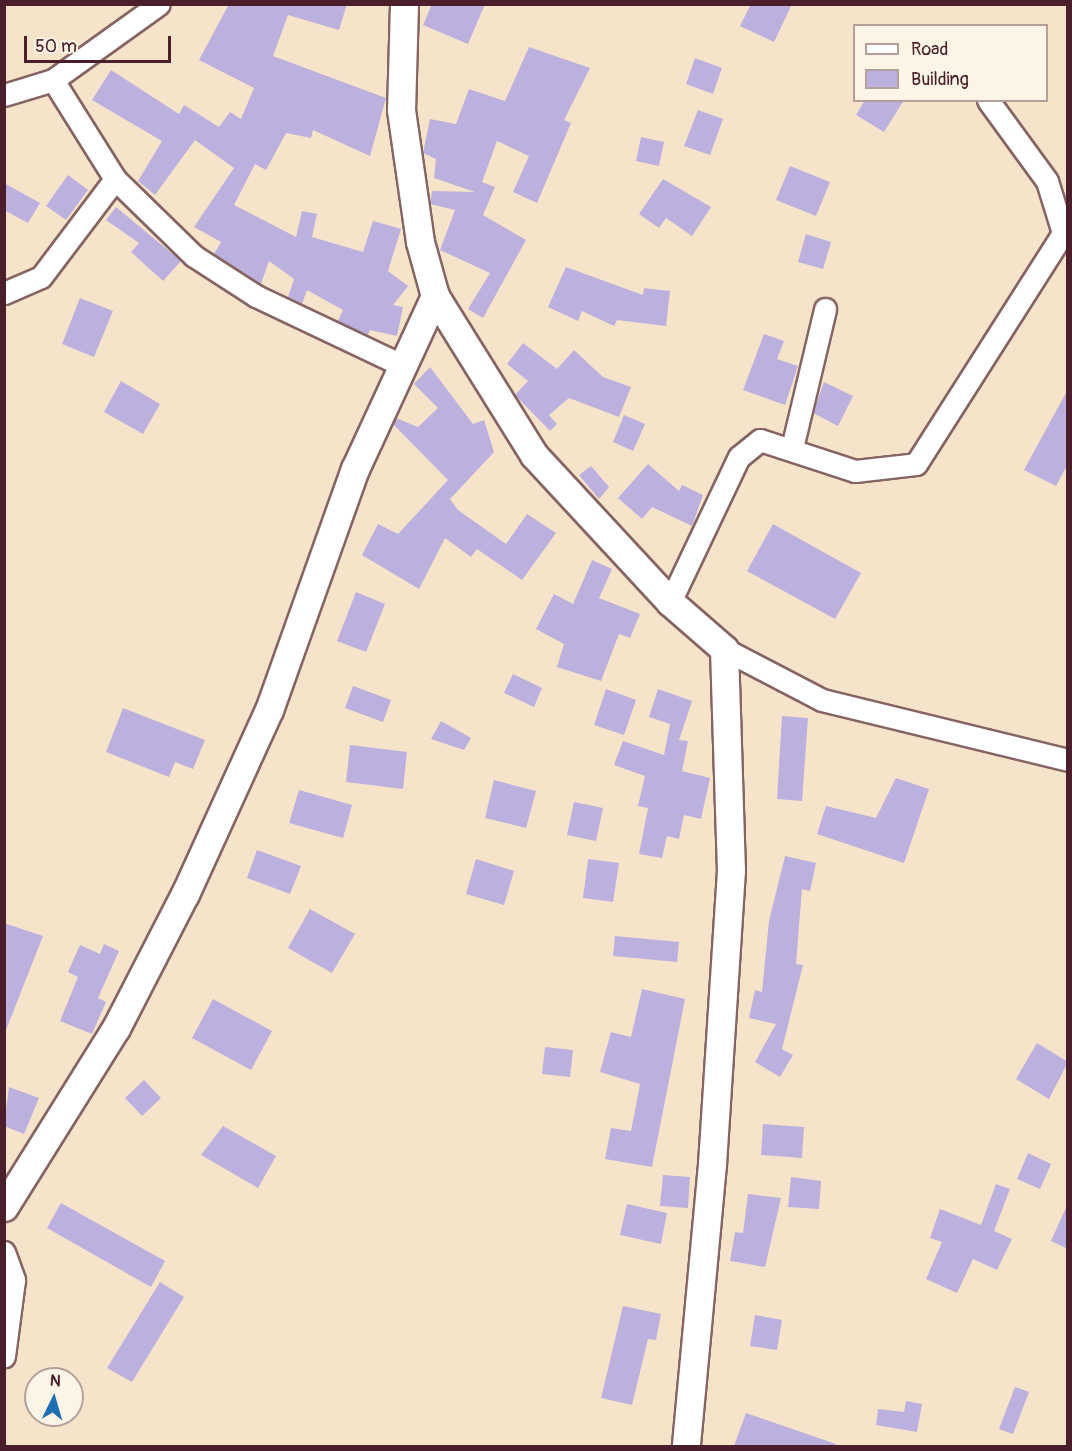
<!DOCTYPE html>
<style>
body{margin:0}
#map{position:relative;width:1072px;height:1451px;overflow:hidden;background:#f6e4ca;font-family:Pangolin,sans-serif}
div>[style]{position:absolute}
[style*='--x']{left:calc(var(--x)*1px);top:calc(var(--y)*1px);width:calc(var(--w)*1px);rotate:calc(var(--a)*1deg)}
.building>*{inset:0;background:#bcb0de}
.roads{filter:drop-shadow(2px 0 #866463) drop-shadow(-2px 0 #866463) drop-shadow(0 2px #866463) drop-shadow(0 -2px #866463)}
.minor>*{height:21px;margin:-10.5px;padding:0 10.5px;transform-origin:10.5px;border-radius:10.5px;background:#fff}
.tertiary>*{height:27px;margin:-13.5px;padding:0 13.5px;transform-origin:13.5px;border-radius:13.5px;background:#fff}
span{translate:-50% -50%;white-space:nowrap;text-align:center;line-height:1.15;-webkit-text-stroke:6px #fcf5e5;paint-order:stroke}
.frame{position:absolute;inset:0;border:6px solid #4a1f2b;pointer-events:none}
.legend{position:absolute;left:853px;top:24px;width:195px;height:78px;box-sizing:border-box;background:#fcf5e5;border:2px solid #b59f9b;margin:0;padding:8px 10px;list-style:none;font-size:18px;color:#4a1f2b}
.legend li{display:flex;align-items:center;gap:12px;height:30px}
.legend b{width:30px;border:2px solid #b59f9b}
.north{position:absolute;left:24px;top:1367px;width:60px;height:60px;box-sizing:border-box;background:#fcf5e5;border:2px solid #b59f9b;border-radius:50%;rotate:5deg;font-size:16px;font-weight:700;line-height:24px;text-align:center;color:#4a1f2b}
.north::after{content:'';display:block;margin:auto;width:21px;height:27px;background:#1f6fb2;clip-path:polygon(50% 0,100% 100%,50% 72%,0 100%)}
.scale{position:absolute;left:24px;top:36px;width:147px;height:27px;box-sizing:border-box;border:3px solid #4a1f2b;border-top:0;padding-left:8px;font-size:18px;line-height:21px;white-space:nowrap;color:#4a1f2b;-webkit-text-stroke:4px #fcf5e5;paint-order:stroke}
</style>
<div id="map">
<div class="building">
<i style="clip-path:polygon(229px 4px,347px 4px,339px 30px,288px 15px,273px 56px,386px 98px,370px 156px,313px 130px,311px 138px,286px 133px,266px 170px,255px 164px,234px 205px,296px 237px,302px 211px,317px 214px,312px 237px,363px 252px,373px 221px,401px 229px,388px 271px,408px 286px,393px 305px,403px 307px,397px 336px,370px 330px,368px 335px,338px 321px,343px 310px,307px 290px,302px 304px,288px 297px,294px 279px,269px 261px,261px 284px,214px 254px,221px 242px,194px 227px,234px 168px,195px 140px,155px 195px,138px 181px,162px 141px,92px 100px,111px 70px,179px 114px,184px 105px,219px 127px,230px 112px,241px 119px,254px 88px,199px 60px)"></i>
<i style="clip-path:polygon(432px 4px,485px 4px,468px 44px,423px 25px)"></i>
<i style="clip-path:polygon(751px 4px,792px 4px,774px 42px,740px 26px)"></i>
<i style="clip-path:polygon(529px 47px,590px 68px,564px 120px,571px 123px,537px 203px,513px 192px,529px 156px,497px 141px,482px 182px,495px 187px,483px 215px,526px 240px,483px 318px,468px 309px,490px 273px,440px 250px,455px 210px,430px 204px,432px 191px,475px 192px,434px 178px,436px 159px,423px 153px,430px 119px,456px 124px,469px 89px,505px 101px)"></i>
<i style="clip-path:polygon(695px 58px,722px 68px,713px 94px,686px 84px)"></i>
<i style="clip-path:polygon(865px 100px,904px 100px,884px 132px,856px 115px)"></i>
<i style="clip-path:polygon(698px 110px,723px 119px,710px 155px,684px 146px)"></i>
<i style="clip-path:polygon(641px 137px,664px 142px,659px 166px,636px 161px)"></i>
<i style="clip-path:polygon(790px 166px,830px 182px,816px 216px,776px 200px)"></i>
<i style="clip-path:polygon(68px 175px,88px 190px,66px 220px,46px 206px)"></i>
<i style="clip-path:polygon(663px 179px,711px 207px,692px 236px,666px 218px,659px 228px,639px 214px)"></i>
<i style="clip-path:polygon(4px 183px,40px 203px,28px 223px,4px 210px)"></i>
<i style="clip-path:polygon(116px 207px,181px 261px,163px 281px,131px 252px,139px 243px,106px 220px)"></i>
<i style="clip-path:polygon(806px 234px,831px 242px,823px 269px,798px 262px)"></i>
<i style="clip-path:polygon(566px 267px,643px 295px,644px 288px,670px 291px,666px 326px,617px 320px,614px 326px,582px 311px,578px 321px,548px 307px)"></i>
<i style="clip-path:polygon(80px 298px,113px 311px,94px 357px,62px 344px)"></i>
<i style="clip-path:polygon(764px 334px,784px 341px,777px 359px,798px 366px,785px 405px,743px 390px)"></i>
<i style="clip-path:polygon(523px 343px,557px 369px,574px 350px,603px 377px,631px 387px,619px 417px,569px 398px,549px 415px,557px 424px,550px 431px,515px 395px,528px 381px,507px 364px)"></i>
<i style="clip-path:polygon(430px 367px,473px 424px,484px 420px,494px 452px,450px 499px,458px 510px,506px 544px,527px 514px,556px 533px,522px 580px,477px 549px,471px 557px,445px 538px,419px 589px,362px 555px,378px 524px,398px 534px,448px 480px,393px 424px,396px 418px,418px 427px,438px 408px,414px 384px)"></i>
<i style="clip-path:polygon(121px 381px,160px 404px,143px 434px,104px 412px)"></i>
<i style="clip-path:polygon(824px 382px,853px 396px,838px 426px,813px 413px)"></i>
<i style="clip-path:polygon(1068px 389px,1068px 464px,1056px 486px,1024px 470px)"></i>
<i style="clip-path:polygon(624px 415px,645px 424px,633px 451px,613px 442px)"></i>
<i style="clip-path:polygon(648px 464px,679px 491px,682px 485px,703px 495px,692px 526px,652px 507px,642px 519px,618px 498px)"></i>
<i style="clip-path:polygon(591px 466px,609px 487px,599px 499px,579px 475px)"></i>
<i style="clip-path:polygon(773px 524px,861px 573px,835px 619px,747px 571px)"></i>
<i style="clip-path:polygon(592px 560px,612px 569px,599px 598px,640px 614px,630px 638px,619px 634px,601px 681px,557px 667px,564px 644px,536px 629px,554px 594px,573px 604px)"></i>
<i style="clip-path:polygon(356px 592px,385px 604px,366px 652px,337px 641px)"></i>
<i style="clip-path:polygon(513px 674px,542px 688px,534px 707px,504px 693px)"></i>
<i style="clip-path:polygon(353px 686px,391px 700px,383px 722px,345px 708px)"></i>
<i style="clip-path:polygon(606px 689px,636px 700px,624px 735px,594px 725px)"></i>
<i style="clip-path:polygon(658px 689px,692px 701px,679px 740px,688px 741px,682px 771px,710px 778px,701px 819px,684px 815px,679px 839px,667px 836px,662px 858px,639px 854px,648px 808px,638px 806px,645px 776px,614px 765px,623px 741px,664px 755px,670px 724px,649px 717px)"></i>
<i style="clip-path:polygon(123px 708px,205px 740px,193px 769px,175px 762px,169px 777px,106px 752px)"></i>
<i style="clip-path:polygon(782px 716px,808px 718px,802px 801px,777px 799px)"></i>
<i style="clip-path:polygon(441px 721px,471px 738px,464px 750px,431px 739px)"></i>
<i style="clip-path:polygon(350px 745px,407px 752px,403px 789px,346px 782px)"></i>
<i style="clip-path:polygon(896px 778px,929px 789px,904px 863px,817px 834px,826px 806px,876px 818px)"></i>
<i style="clip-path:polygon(494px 780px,536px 791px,526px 828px,485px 818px)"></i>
<i style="clip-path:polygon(299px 790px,352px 805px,343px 838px,289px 823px)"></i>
<i style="clip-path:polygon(574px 802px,603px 808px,596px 841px,567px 835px)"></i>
<i style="clip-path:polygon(257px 850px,301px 866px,290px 894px,247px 878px)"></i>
<i style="clip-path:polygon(785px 856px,816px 863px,810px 891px,802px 889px,796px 964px,803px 965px,782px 1049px,793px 1055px,780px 1077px,755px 1062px,776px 1024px,749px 1018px,755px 990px,762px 992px,769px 921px)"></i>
<i style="clip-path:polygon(476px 859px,514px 871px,504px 905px,466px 894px)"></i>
<i style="clip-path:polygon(588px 859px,619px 863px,613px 902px,583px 898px)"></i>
<i style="clip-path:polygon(310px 909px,355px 934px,332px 973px,288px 948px)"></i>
<i style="clip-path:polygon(4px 923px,43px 936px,6px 1030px,4px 1030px)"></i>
<i style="clip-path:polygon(615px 936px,679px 942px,677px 962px,613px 956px)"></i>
<i style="clip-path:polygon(104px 944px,119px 951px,98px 998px,106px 1002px,92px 1034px,60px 1021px,78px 977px,68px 972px,80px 945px,100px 954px)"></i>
<i style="clip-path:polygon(642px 989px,685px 999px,652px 1167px,605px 1159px,611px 1128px,631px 1131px,640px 1084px,600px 1072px,611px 1032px,631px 1037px)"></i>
<i style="clip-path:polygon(213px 999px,272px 1031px,251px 1070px,192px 1038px)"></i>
<i style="clip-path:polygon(1037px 1043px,1068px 1062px,1049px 1099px,1016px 1079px)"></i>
<i style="clip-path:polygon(545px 1047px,573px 1050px,570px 1077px,542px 1074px)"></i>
<i style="clip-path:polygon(144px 1080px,161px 1098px,142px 1116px,125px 1098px)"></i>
<i style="clip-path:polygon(9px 1087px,39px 1098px,24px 1134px,4px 1126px)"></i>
<i style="clip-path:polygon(763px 1124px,804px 1127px,802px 1158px,761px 1155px)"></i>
<i style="clip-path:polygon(223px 1126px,276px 1156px,258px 1188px,201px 1155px)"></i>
<i style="clip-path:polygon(1028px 1153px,1051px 1164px,1040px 1189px,1017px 1179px)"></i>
<i style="clip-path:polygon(663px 1175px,690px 1177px,688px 1208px,660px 1206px)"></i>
<i style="clip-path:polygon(791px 1177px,821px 1181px,819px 1209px,788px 1207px)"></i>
<i style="clip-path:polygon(996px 1184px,1010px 1189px,994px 1231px,1012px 1239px,997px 1270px,973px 1259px,957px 1293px,926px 1279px,942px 1242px,930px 1238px,940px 1209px,981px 1225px)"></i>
<i style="clip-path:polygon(748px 1194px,781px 1198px,765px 1267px,730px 1261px,735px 1232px,743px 1233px)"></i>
<i style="clip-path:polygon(61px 1203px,165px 1261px,151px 1287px,47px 1228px)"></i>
<i style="clip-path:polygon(1068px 1203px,1068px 1249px,1051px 1241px)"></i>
<i style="clip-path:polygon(627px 1204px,667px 1213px,661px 1244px,620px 1235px)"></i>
<i style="clip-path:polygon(160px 1282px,184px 1297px,132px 1382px,107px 1368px)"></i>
<i style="clip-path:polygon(623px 1306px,661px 1314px,656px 1340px,648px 1339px,632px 1405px,601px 1398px)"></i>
<i style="clip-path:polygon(755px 1315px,782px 1320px,777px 1350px,750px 1346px)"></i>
<i style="clip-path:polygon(1015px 1387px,1029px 1392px,1013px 1434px,999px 1429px)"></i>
<i style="clip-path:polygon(906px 1401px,922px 1404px,917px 1432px,876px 1425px,878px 1409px,904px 1412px)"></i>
<i style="clip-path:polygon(746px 1413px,836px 1444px,835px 1446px,734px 1446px)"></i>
</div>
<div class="roads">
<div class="minor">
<i style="--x:53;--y:80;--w:117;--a:57.9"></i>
<i style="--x:115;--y:179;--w:110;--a:44.3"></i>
<i style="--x:194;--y:256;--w:74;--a:32.8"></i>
<i style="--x:256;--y:296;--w:161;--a:25.4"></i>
<i style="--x:4;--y:95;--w:51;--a:-17"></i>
<i style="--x:53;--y:80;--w:130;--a:-35.6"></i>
<i style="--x:4;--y:293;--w:40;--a:-23.4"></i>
<i style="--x:41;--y:277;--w:123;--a:-52.9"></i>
<i style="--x:792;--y:448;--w:143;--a:-76.6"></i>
<i style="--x:670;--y:602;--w:161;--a:-64.6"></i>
<i style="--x:739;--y:457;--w:27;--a:-39"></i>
<i style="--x:760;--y:440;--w:100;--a:18.1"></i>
<i style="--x:855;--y:471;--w:61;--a:-6.5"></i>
<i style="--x:916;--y:464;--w:274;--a:-57.5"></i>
<i style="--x:1063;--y:233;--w:54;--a:-107.1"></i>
<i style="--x:1047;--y:181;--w:100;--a:-126.1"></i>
<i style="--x:724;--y:649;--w:110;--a:27.5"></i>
<i style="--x:822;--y:700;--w:253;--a:13.7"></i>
<i style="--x:4;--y:1252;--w:30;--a:70"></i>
<i style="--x:14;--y:1280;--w:77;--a:97.5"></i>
</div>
<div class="tertiary">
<i style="--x:404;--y:4;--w:106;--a:91.6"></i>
<i style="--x:401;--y:110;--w:133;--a:81.8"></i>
<i style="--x:420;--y:242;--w:56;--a:74.5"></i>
<i style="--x:435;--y:296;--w:187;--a:58.1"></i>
<i style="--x:534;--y:455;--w:200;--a:47.2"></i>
<i style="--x:670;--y:602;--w:72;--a:41"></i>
<i style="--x:724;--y:649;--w:221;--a:88.2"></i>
<i style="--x:731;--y:870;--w:295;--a:93.7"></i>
<i style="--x:712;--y:1164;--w:283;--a:95.3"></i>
<i style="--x:4;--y:1207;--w:211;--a:-58"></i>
<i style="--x:116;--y:1028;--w:151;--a:-62.8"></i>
<i style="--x:185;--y:894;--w:202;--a:-65.5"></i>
<i style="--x:269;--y:710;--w:256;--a:-70.4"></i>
<i style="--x:355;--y:469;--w:191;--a:-65.2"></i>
</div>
</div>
<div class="frame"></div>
<ul class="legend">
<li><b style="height:8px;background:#fff"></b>Road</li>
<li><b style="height:16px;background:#bcb0de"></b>Building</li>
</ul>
<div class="north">N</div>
<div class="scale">50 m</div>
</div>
